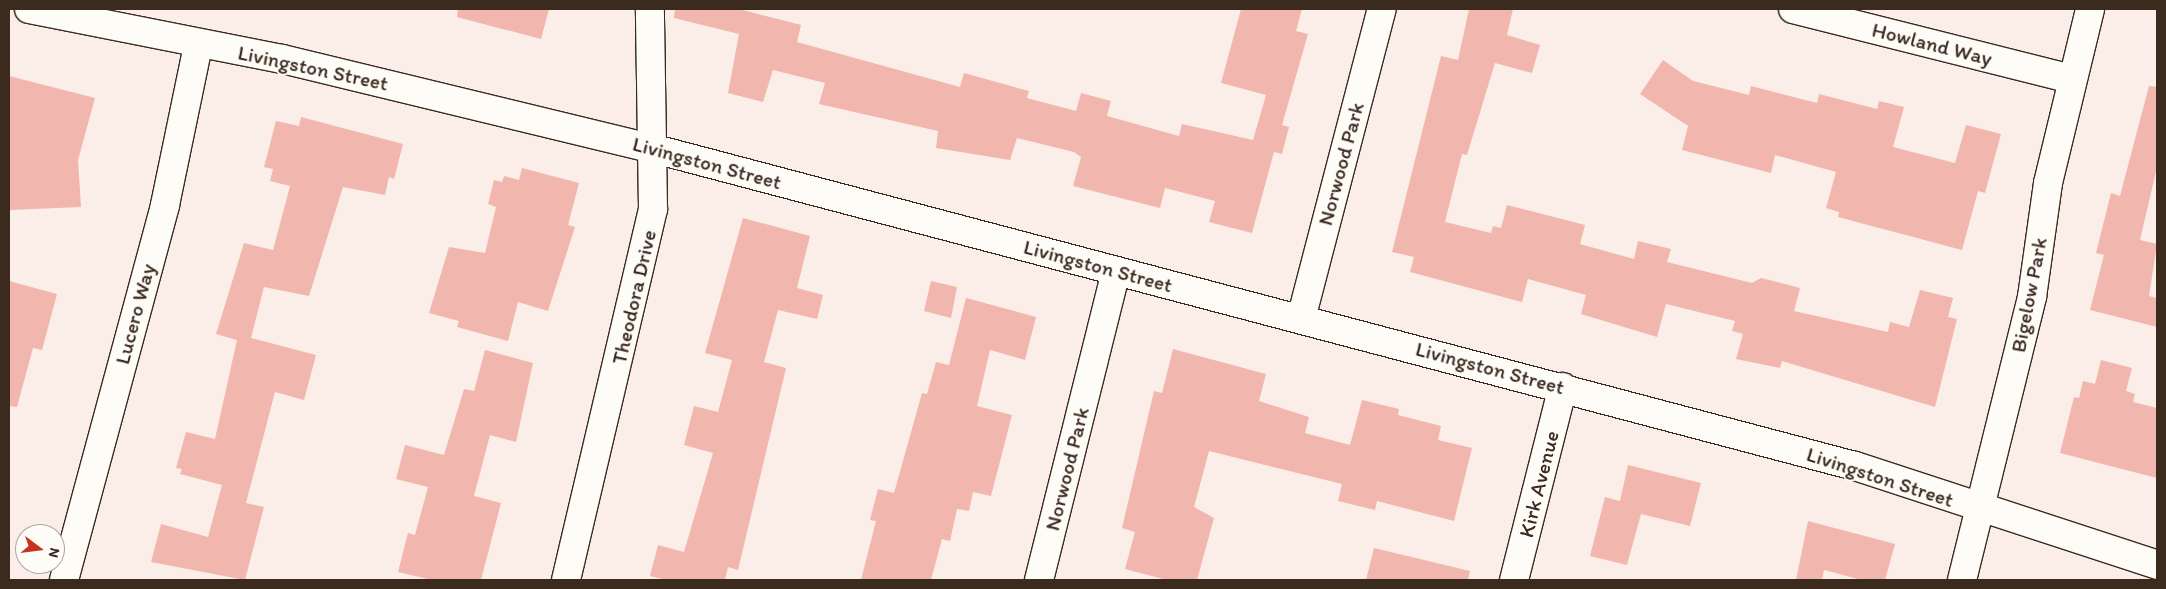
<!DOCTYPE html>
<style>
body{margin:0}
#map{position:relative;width:2166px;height:589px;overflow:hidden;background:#fbeee8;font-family:Itim,sans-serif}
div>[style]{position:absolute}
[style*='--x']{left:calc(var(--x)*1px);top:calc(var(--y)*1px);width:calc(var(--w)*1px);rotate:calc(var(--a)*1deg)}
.building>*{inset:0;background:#f1b6ae}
.roads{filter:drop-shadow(1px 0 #3b2a1e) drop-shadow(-1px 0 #3b2a1e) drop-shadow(0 1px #3b2a1e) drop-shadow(0 -1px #3b2a1e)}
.minor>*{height:28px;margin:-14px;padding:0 14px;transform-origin:14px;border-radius:14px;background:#fdfcf7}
.tertiary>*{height:28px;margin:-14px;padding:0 14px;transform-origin:14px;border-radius:14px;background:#fdfcf7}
span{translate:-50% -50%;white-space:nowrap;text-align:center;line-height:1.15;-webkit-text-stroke:4px #fdfcf7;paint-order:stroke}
.street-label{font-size:21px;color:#3b2a1e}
.frame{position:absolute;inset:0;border:10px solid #3b2a1e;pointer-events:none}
.north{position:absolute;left:15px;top:524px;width:50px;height:50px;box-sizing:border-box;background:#fdfcf7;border:1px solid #afa8a0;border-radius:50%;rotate:105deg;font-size:14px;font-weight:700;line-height:20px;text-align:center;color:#3b2a1e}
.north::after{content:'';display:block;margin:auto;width:18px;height:22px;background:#c8321e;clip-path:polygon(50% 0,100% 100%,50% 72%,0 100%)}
</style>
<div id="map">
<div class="building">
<i style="clip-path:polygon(458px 9px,549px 9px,541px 39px,457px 17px)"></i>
<i style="clip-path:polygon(675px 9px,739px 9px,801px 25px,797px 42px,960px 87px,964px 73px,1029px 91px,1027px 98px,1076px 111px,1081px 93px,1111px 101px,1107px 116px,1179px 136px,1182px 124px,1253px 140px,1266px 95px,1221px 83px,1241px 9px,1302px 9px,1296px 31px,1308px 34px,1282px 125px,1289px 127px,1282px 154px,1274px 152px,1252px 233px,1209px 222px,1215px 201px,1165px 188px,1160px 208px,1073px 186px,1081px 157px,1074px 152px,1017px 138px,1010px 160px,936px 148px,938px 131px,819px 104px,825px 83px,773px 70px,763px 102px,728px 93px,739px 34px,674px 18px)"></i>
<i style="clip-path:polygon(1469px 9px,1513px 9px,1507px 35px,1540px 45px,1532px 73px,1495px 63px,1467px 155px,1462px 154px,1445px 222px,1491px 233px,1493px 226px,1501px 228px,1507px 205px,1585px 225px,1580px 244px,1634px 259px,1638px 241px,1671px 249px,1667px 262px,1752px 283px,1761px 278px,1800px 288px,1794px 311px,1888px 332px,1890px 322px,1909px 327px,1920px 290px,1953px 298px,1948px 317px,1957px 319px,1935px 407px,1782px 361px,1780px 368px,1736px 359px,1743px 334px,1732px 331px,1735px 321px,1666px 304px,1657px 337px,1581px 314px,1586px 295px,1528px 279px,1522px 302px,1410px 272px,1414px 257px,1392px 252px,1441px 56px,1458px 60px)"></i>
<i style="clip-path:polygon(1663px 60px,1693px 81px,1749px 95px,1751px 86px,1817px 103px,1819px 94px,1877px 109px,1879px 101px,1904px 107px,1893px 147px,1955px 163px,1966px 125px,2001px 134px,1985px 193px,1978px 191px,1962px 250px,1838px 217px,1839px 212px,1826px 208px,1836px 172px,1775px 155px,1771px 173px,1682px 150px,1688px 126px,1640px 94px)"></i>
<i style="clip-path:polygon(9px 76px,95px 98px,78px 160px,81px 207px,9px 210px)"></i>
<i style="clip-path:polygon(2149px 86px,2157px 87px,2157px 167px,2140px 240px,2157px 244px,2149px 296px,2157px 298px,2157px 327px,2090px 310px,2104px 255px,2096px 253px,2111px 193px,2120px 196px)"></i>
<i style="clip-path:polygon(301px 117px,403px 144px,394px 179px,389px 177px,385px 195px,343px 187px,309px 296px,264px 287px,251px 338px,316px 355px,304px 400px,275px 392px,246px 503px,264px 507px,245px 580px,151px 562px,161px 524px,208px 537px,222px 485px,180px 474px,182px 469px,176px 468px,186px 432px,215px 439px,237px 340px,216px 334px,244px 243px,273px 250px,290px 186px,270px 181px,273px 169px,264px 167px,276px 121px,299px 126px)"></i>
<i style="clip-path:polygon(522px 168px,579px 183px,568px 225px,575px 227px,548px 311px,518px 302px,508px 341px,457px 327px,459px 321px,429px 313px,449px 247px,485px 253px,496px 207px,488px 204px,494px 180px,502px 182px,504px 176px,519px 180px)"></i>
<i style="clip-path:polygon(743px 218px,810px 236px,797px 288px,823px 295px,817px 319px,778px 310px,764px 362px,786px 368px,738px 570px,728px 567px,725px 580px,666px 580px,650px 576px,658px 545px,684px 552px,713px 453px,684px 445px,694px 406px,718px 412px,732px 360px,705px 353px)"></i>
<i style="clip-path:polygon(9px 281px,57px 294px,42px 350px,33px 348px,17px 407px,9px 406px)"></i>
<i style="clip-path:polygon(931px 281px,957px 287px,951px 318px,924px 311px)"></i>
<i style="clip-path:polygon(966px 298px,1036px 317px,1025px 360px,990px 350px,977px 406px,1012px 415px,991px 496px,973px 492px,969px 511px,957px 509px,950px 541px,942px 539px,931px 580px,861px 580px,876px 521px,870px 520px,878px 489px,894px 493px,922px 393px,927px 394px,936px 362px,949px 365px)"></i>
<i style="clip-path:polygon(1173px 349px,1266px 374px,1259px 401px,1309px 417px,1305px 433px,1350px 445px,1362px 400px,1399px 409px,1398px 415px,1441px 426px,1438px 440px,1472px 448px,1454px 521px,1377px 501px,1375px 510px,1338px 501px,1342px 484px,1209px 451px,1194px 507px,1214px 518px,1197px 580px,1167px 580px,1125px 569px,1135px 532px,1122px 528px,1154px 391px,1162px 393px)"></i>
<i style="clip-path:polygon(485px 350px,533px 363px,516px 442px,490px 435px,474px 496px,501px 503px,481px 580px,432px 580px,398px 572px,408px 533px,415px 535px,428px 487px,396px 479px,405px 445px,444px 455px,464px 389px,474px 391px)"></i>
<i style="clip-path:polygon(2101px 360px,2132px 368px,2126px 391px,2135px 394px,2133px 402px,2157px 408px,2157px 478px,2060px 453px,2074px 397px,2079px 398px,2083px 381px,2095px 384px)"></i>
<i style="clip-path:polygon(1628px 465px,1701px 483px,1690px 526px,1641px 514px,1627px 565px,1590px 556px,1605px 497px,1620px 501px)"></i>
<i style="clip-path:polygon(1808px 521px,1895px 544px,1885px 580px,1862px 580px,1824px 570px,1822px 580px,1796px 580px)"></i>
<i style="clip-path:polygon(1374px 548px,1470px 571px,1468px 580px,1366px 580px)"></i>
</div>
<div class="roads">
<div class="minor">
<i style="--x:29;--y:9;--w:258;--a:11.2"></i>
<i style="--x:282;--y:59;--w:384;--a:13.6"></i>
<i style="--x:655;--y:149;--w:1241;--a:14.8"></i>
<i style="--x:1855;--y:466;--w:318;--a:18.1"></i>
<i style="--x:1793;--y:9;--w:287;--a:14.1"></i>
<i style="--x:1301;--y:319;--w:320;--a:-75.4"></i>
<i style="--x:64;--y:580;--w:388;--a:-74.9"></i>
<i style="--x:165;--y:205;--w:163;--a:-78.3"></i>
<i style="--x:1039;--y:580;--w:318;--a:-76"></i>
<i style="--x:1514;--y:580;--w:199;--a:-75.8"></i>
<i style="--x:1962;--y:580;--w:292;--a:-76.1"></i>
<i style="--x:2032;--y:297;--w:115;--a:-82"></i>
<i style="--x:2048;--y:183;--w:179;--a:-76.4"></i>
</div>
<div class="tertiary">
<i style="--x:566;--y:580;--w:381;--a:-76.8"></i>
<i style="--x:653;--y:209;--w:200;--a:-90.9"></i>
</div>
</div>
<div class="street-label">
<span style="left:1932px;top:44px;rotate:14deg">Howland Way</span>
<span style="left:313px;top:68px;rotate:12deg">Livingston Street</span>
<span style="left:707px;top:163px;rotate:15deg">Livingston Street</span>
<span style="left:1341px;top:164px;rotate:-75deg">Norwood Park</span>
<span style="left:1098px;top:266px;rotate:15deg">Livingston Street</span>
<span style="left:2029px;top:295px;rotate:-79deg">Bigelow Park</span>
<span style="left:634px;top:297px;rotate:-77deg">Theodora Drive</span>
<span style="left:135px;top:314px;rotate:-75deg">Lucero Way</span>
<span style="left:1490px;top:368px;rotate:15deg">Livingston Street</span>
<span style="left:1067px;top:469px;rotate:-76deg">Norwood Park</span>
<span style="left:1880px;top:477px;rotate:18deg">Livingston Street</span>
<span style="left:1539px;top:484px;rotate:-76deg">Kirk Avenue</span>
</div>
<div class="frame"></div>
<div class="north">N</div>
</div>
